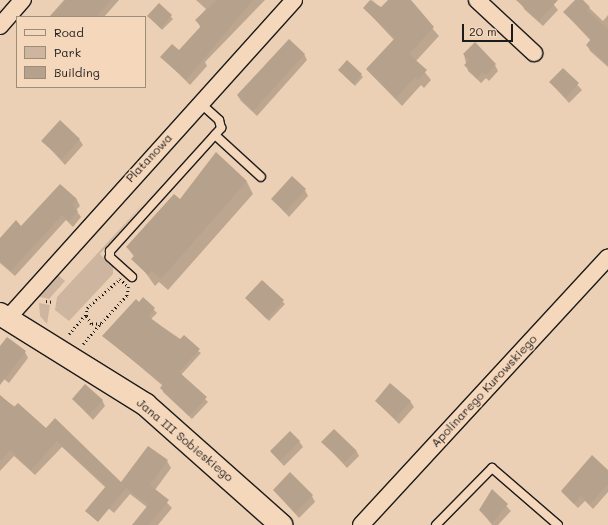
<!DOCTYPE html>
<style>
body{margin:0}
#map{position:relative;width:608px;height:525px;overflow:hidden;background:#ecd0b5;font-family:Mali,sans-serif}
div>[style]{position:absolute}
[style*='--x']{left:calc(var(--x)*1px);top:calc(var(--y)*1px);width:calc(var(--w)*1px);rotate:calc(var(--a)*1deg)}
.green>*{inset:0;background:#ceb59f}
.shadow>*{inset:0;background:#0003}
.building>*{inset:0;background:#b6a18c}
.path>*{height:2.5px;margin-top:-1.25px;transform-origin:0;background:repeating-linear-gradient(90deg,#1c1c1c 0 1px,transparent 0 4px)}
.roads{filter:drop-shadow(1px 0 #1c1c1c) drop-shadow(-1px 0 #1c1c1c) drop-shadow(0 1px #1c1c1c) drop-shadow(0 -1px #1c1c1c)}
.lane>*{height:8px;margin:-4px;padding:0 4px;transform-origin:4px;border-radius:4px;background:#f5d7bb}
.street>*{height:16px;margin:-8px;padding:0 8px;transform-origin:8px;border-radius:8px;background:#f5d7bb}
.secondary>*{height:22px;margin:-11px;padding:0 11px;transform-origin:11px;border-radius:11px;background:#f5d7bb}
span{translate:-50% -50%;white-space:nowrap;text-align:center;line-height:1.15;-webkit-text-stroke:3px #f5d7bb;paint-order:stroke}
.street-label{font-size:12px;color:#1c1c1c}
.legend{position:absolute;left:16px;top:16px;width:130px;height:72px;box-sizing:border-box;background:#f5d7bb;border:1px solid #9e8c7b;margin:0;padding:5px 7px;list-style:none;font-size:12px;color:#1c1c1c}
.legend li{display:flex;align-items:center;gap:8px;height:20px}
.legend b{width:20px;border:1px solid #9e8c7b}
.scale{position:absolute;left:462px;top:24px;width:51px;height:18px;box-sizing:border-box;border:2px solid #1c1c1c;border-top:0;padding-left:5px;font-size:12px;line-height:14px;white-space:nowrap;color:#1c1c1c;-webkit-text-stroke:3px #f5d7bb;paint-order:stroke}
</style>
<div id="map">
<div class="green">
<i style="clip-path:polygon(146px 201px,100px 254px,113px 267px,113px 274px,69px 321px,55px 310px,57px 297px)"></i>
<i style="clip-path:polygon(56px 273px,65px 281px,49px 299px,36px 296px)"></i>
<i style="clip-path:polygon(39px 303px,50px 305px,47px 324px,40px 316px)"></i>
</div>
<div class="shadow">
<i style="clip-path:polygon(64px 0,119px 0,104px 17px,49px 17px)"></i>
<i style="clip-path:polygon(196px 0,265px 0,205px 62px,207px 66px,190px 85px,162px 57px,179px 52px,201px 28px,196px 20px,206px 9px)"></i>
<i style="clip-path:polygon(372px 0,381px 9px,389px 0,408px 0,439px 36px,416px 61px,431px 80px,424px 88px,421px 85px,402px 106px,367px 70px,395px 41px,364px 8px)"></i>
<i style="clip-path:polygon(525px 0,550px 0,558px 10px,543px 26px,525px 10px,521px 4px)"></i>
<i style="clip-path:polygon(576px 0,581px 0,603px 21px,608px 15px,608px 67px,590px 51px,587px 45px,591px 41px,564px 12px)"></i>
<i style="clip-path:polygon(159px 5px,173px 19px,162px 30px,148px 16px)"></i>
<i style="clip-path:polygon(304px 54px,307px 60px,257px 116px,241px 101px,238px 96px)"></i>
<i style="clip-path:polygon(464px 55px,495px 65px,498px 71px,489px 81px,486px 78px,481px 83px,468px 71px)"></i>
<i style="clip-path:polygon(347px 62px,363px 77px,355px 86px,339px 70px)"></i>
<i style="clip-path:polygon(563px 69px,582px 90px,569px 103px,550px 82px)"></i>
<i style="clip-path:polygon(79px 139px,83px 145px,65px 165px,43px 141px)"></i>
<i style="clip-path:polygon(216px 154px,247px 182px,253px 194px,168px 290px,159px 282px,155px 286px,127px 247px,180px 200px)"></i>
<i style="clip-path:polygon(60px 186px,77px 200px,80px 206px,76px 210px,81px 217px,73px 227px,66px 220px,15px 276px,0 263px,0 239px,21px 227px)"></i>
<i style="clip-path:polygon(305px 190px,308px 196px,289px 217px,272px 199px)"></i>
<i style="clip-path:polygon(262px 282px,285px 304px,269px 321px,246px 298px)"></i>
<i style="clip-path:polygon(143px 299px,157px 313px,151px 319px,201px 353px,181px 375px,208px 402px,192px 419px,163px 392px,163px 386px,104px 336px)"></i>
<i style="clip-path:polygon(0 348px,25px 352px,28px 358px,9px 383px,0 376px)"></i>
<i style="clip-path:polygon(0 396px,121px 484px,167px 461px,171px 468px,155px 490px,172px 508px,158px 525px,133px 525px,148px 508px,130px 494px,114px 513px,102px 503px,106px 488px,62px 447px,35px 475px,14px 456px,0 471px)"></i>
<i style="clip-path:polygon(73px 399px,102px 400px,105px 406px,93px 420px)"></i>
<i style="clip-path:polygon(376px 401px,410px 401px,414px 407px,399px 424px)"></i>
<i style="clip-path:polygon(299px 441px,303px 447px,284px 466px,271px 452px)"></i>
<i style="clip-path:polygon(323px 442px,356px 450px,359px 456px,347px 468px)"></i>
<i style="clip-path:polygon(608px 472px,608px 492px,593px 509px,585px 501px,578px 508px,562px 492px)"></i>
<i style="clip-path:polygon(274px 490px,312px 496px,315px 502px,299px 518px)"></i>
<i style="clip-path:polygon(492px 490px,511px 511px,498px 525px,492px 525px,480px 510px)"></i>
</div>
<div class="building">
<i style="clip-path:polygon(66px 0,111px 0,96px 17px,50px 17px)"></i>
<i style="clip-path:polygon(217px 0,253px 0,186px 80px,160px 57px,172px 44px,179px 50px,201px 26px,195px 20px)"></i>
<i style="clip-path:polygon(370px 0,381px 7px,388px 0,411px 0,434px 27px,409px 54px,427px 70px,418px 80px,415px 77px,396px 98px,366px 69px,395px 38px,363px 8px)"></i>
<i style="clip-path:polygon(516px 0,558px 0,539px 21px)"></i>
<i style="clip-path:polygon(575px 0,583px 0,590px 7px,587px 10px,608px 30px,608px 65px,586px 45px,591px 39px,563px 12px)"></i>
<i style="clip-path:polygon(159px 3px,172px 15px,161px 28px,147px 16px)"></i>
<i style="clip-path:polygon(289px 39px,305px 54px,253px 111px,237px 95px)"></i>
<i style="clip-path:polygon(475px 42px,496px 64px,486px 75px,482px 72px,477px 78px,464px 65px,469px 60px,463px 54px)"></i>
<i style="clip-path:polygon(347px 60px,362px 74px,353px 84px,338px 70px)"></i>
<i style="clip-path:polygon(563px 68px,579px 83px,566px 98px,549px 82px)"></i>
<i style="clip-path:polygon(60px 120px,80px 139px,62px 159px,41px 141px)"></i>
<i style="clip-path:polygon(216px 152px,247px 181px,161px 279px,152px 271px,148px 275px,131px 259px,135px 255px,126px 247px,174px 194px,180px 199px)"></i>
<i style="clip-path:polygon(292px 176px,306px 189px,285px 212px,271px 199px)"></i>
<i style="clip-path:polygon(60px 184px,77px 199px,72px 205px,78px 211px,69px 221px,62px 215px,11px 271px,0 261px,0 238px,16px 220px,21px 226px)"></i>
<i style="clip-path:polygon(262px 280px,284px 300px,267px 319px,245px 298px)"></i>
<i style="clip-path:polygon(143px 297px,155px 308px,148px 316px,179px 340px,184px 335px,200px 349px,179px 372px,207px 397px,189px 416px,160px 388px,163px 384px,102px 336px,136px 299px,139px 302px)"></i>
<i style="clip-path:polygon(7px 337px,26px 351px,0 385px,0 346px)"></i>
<i style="clip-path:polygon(390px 383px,411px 401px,395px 419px,375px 401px)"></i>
<i style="clip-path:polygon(85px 384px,103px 400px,89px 415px,72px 399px)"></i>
<i style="clip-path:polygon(0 395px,14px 407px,18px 403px,46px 428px,55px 418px,121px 482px,148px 446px,168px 460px,150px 485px,169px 500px,149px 525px,132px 525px,148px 505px,126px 488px,98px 522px,85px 511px,106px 486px,57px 441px,31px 470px,10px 450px,0 461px)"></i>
<i style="clip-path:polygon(334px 429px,356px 450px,344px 463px,321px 442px)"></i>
<i style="clip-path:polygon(290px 431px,300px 441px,280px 461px,270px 451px)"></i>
<i style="clip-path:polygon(592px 455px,608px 470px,608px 484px,590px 504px,581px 496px,574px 504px,561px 491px)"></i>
<i style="clip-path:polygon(290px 472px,313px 495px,295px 513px,273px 490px)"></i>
<i style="clip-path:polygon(492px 489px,508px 504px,492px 523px,479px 510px)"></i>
</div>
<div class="path">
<i style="--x:120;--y:279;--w:12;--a:42"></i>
<i style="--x:129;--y:287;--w:9;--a:103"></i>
<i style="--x:127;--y:296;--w:38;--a:133"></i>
<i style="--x:101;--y:324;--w:10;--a:180"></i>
<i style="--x:91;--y:324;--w:9;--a:-122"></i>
<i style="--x:86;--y:316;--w:8;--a:-83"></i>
<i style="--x:87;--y:308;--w:44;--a:-41.3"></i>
<i style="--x:46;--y:301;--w:7;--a:8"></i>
<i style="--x:69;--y:334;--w:25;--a:-50"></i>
<i style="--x:83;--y:344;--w:25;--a:-50"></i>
</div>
<div class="roads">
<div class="lane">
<i style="--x:215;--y:135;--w:62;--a:42.4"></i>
<i style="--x:132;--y:277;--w:30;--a:-138"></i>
<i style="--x:110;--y:257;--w:6;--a:-90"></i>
<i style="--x:110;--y:251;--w:166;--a:-47.9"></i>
<i style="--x:221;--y:128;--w:8;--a:-104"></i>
<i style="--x:219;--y:120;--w:25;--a:-138"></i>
<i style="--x:436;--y:525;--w:80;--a:-45.5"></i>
<i style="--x:492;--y:468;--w:87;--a:40.8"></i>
</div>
<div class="street">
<i style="--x:477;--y:0;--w:78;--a:42.9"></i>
<i style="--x:0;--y:26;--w:35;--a:-49"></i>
<i style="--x:7;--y:319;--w:429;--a:-48"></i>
<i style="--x:361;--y:525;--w:364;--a:-47.3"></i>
</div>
<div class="secondary">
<i style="--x:0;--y:314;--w:172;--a:31.9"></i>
<i style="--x:146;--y:405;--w:181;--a:41.6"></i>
</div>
</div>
<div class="street-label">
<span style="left:149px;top:158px;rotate:-47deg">Platanowa</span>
<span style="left:484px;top:391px;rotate:-47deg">Apolinarego Kurowskiego</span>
<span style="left:185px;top:440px;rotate:40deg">Jana III Sobieskiego</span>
</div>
<ul class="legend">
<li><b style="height:5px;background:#f5d7bb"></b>Road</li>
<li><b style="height:11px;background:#ceb59f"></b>Park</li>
<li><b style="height:11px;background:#b6a18c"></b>Building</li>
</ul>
<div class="scale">20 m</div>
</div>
